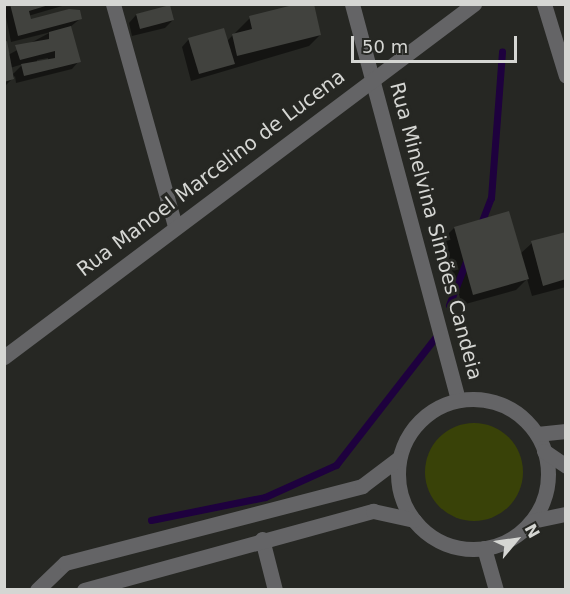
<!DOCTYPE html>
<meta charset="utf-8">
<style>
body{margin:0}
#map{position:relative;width:570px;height:594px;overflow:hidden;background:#262723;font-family:"DejaVu Sans",sans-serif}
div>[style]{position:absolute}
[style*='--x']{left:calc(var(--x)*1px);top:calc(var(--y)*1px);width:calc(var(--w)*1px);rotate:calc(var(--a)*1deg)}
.green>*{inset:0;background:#394208}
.round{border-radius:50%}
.shadow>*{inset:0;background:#0007}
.stream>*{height:7px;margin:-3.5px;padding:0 3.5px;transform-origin:3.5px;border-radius:3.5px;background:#1e013e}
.building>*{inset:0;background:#41423e}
.minor>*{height:15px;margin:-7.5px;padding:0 7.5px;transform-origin:7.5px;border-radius:7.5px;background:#646466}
.minor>.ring{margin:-7.5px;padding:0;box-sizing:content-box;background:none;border:15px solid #646466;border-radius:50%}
span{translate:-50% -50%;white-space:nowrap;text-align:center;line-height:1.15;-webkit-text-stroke:6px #262723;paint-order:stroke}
.street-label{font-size:20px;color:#d5d6d3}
.frame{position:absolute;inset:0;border:6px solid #d5d6d3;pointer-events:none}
.north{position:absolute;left:486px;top:510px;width:60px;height:60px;-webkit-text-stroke:4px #262723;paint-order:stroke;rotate:61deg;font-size:16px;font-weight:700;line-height:24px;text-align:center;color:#d5d6d3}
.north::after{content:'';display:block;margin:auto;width:21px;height:27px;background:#d5d6d3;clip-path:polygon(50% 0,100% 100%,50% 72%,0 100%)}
.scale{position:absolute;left:351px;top:36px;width:166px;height:27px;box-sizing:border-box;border:3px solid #d5d6d3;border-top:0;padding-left:8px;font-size:18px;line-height:21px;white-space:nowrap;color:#d5d6d3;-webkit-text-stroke:4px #262723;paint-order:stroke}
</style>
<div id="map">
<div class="green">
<i class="round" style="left:425px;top:423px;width:98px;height:98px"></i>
</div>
<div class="shadow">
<i style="clip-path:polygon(evenodd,69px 4px,28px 16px,30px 21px,80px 19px,70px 27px,79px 61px,72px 69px,16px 83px,15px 76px,5px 86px,4px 43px,8px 55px,51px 32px,11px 42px,4px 7px,69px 4px,48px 58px,48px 61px,37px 63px,37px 60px,48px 58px,69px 4px,23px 64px,12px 75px,10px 68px,23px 64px)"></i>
<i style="clip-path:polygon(136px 15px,173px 20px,165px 28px,132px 36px,129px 23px)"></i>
<i style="clip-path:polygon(250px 18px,320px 35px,309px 46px,191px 81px,182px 47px,189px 39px,227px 41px)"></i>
<i style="clip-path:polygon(454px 228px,520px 254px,532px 243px,566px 233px,566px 287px,532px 296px,527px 279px,516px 290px,462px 305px,443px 239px)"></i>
</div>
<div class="stream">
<i style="--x:480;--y:226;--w:30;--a:-69"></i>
<i style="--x:491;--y:198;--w:147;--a:-85.7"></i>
<i style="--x:449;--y:305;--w:49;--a:-68.6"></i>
<i style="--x:151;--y:520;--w:116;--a:-11.4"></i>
<i style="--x:265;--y:497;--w:78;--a:-24.3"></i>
<i style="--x:336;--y:465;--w:166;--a:-52.1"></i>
</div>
<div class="building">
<i style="clip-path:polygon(10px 4px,52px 4px,29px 11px,31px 19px,69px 9px,80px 10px,82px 19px,18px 36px)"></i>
<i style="clip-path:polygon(297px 4px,314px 4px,321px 35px,237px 56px,232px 34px,252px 29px,249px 16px)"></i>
<i style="clip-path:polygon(170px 5px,174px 20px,140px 29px,136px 14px)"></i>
<i style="clip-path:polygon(71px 26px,81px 62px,24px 76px,21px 64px,55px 58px,55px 51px,20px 60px,15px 45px,49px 39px,49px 32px)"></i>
<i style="clip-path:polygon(224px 28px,235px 64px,199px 74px,188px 38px)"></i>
<i style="clip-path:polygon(7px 41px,14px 79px,4px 82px,4px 42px)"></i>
<i style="clip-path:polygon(509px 211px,529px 279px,473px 295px,454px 227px)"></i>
<i style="clip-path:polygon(566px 232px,566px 279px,543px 286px,531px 241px)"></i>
</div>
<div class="minor">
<i style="--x:113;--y:4;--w:230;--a:74.4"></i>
<i style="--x:352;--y:4;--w:409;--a:75"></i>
<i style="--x:544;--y:4;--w:75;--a:73"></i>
<i style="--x:4;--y:357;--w:588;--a:-36.91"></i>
<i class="ring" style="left:398px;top:399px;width:135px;height:135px"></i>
<i style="--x:537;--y:434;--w:29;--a:-6"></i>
<i style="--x:544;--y:451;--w:27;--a:34"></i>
<i style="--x:532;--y:521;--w:35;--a:-12"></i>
<i style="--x:262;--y:539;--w:53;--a:75.7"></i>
<i style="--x:484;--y:548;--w:44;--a:74.1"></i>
<i style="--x:37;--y:590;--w:39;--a:-44"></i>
<i style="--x:65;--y:563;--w:307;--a:-14.5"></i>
<i style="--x:362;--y:486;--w:46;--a:-37.1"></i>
<i style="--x:84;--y:590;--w:300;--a:-15.3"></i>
<i style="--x:373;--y:511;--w:42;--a:12.4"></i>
</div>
<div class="street-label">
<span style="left:211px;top:173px;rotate:-37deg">Rua Manoel Marcelino de Lucena</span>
<span style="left:436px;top:231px;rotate:75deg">Rua Minelvina Simões Candeia</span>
</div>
<div class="frame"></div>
<div class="north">N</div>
<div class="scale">50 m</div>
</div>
